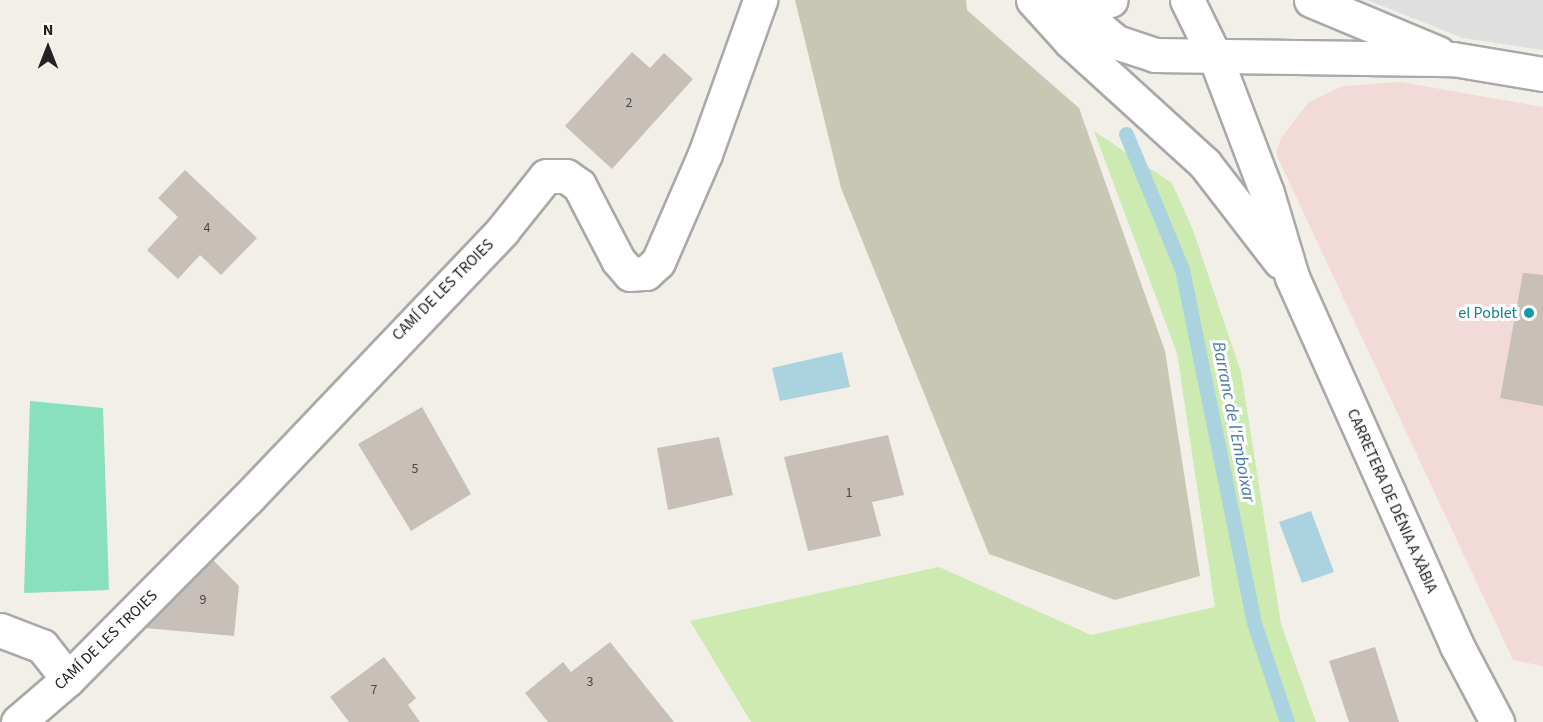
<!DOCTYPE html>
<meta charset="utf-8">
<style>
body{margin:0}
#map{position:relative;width:1543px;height:722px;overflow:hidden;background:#f2efe9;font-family:"Source Sans 3",sans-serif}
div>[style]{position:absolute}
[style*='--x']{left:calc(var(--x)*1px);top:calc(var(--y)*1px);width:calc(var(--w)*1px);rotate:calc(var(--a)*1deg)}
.residential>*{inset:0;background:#e0dfdf}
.commercial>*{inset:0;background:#f2dad9}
.construction>*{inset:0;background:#c7c7b4}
.grass>*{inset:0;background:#cdebb0}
.pitch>*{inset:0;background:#88e0be}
.water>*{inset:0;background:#aad3df}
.stream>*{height:15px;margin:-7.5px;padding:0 7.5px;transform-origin:7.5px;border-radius:7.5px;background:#aad3df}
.building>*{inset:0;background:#c7bfb8}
.roads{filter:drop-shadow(2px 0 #a9a9a9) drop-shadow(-2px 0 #a9a9a9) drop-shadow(0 2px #a9a9a9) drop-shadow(0 -2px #a9a9a9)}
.minor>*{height:33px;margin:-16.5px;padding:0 16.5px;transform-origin:16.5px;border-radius:16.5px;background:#fff}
.tertiary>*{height:33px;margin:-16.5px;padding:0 16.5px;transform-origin:16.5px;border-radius:16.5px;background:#fff}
.dots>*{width:16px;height:16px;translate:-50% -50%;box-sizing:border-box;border:3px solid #fff;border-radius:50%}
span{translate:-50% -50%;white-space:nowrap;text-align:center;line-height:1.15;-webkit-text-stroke:6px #fff;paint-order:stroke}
.number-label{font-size:14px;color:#4b4948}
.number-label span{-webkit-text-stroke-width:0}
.street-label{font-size:16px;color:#222}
.culture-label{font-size:16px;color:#0d838f}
.right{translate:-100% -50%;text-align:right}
.water-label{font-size:18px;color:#4a7aab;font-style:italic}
.north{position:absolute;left:18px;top:18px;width:60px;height:60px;-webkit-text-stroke:4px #fff;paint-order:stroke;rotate:0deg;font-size:16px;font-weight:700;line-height:24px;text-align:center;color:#222}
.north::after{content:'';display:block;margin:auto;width:21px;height:27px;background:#222;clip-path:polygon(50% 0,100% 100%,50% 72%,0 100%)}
</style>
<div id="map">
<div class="residential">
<i style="clip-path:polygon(1367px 0,1543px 0,1543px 50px,1463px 38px)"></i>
</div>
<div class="commercial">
<i style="clip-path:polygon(1401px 82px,1543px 107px,1543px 666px,1513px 660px,1276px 154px,1281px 138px,1309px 102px,1343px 86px)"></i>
</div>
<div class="construction">
<i style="clip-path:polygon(795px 0,966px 0,967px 10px,1079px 108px,1165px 351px,1200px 576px,1115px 600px,989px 554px,841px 188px)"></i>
</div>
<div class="grass">
<i style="clip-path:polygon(1094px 131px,1172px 183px,1193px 230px,1241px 372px,1281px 624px,1316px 722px,751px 722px,690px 621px,939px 567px,1091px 635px,1215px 607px,1177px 353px)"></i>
</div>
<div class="pitch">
<i style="clip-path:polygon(30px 401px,103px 408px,109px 590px,24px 593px)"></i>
</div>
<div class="water">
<i style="clip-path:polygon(842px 352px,850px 387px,780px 401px,772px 368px)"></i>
<i style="clip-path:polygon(1311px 511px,1334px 572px,1302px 583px,1279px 522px)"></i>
</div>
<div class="stream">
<i style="--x:1126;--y:134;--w:146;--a:67.5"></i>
<i style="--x:1182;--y:269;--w:361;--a:78.5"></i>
<i style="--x:1254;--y:623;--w:104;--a:71.6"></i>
</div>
<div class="building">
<i style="clip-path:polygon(632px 52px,650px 68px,664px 53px,693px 79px,612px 169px,565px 126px)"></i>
<i style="clip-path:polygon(185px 170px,257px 238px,221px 275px,200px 255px,178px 279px,147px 250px,178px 217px,158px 198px)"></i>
<i style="clip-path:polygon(1523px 273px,1543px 275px,1543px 406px,1500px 398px)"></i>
<i style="clip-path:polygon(422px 407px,471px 494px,411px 531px,358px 444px)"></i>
<i style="clip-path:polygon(888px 435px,904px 495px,872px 502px,881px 536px,808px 551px,784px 457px)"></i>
<i style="clip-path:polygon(719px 437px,733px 495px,668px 510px,657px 448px)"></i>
<i style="clip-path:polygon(213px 560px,239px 586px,234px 636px,145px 628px)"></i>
<i style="clip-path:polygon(610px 642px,674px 722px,548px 722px,525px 693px,563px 662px,571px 672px)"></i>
<i style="clip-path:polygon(1375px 647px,1399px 722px,1349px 722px,1329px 661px)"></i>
<i style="clip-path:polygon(384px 657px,416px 698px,408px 705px,420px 722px,349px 722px,330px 697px)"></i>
</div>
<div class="roads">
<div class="minor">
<i style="--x:0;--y:630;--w:45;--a:20.9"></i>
<i style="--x:42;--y:646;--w:42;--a:51.8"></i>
<i style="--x:18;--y:722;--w:66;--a:-40.7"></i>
<i style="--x:68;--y:679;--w:255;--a:-45.2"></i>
<i style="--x:248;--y:498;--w:369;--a:-46.4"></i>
<i style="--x:502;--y:231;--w:70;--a:-51.3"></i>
<i style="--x:546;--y:176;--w:20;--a:0"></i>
<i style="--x:566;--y:176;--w:16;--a:35"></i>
<i style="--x:579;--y:185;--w:85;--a:62.5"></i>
<i style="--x:618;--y:260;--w:18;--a:49"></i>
<i style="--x:630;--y:274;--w:16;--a:-4"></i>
<i style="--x:646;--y:273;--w:16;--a:-43"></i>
<i style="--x:658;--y:262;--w:118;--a:-66.5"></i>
<i style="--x:705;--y:154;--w:164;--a:-70.3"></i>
</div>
<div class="tertiary">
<i style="--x:1033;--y:0;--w:55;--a:47.9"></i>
<i style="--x:1070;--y:41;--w:183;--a:42.3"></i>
<i style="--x:1205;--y:164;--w:123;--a:52.3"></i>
<i style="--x:1187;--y:0;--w:66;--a:63.8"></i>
<i style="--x:1216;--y:59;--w:143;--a:69.2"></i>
<i style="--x:1267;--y:193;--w:88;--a:73.4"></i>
<i style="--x:1292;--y:277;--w:404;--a:65.9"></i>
<i style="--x:1457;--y:646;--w:86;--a:62.2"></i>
<i style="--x:1311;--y:0;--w:138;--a:22.7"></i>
<i style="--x:1061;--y:7;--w:17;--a:10"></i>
<i style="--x:1078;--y:10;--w:34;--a:-17"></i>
<i style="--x:1078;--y:10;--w:50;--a:40.1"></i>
<i style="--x:1116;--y:42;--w:41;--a:18.4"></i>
<i style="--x:1155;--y:55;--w:298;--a:0.8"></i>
<i style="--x:1453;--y:59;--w:91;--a:9.5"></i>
</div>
</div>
<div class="dots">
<i style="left:1529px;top:313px;background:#0f9aa8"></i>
</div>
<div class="number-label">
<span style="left:629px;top:103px">2</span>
<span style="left:207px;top:228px">4</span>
<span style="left:415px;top:469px">5</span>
<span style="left:849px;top:493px">1</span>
<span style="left:203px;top:600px">9</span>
<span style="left:590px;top:682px">3</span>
<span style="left:374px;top:690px">7</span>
</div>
<div class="street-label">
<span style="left:443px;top:290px;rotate:-45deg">CAMÍ DE LES TROIES</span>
<span style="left:1392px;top:501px;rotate:66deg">CARRETERA DE DÉNIA A XÀBIA</span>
<span style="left:106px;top:640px;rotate:-44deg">CAMÍ DE LES TROIES</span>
</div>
<div class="culture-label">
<span class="right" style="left:1517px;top:313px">el Poblet</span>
</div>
<div class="water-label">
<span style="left:1233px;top:422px;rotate:79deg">Barranc de l'Emboixar</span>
</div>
<div class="north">N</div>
</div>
